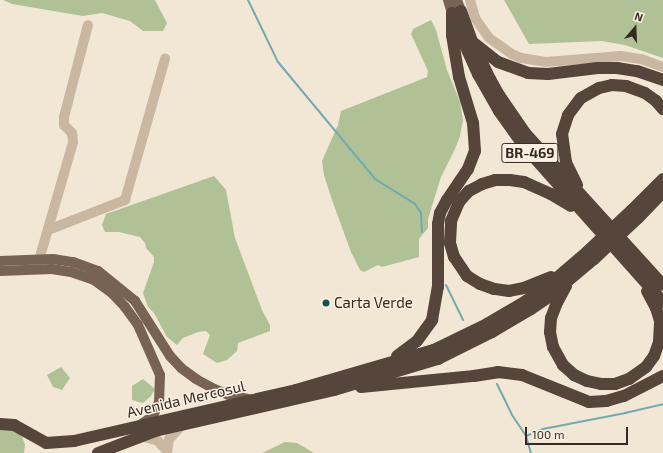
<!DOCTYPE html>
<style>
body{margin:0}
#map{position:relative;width:663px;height:453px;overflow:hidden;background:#f2e6d5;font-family:"Exo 2",sans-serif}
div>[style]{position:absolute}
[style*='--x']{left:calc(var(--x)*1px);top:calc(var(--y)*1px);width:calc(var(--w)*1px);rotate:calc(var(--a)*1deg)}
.green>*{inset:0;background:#afc195}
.stream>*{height:2px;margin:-1px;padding:0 1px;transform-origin:1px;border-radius:1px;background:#73aab0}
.minor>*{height:10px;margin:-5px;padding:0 5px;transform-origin:5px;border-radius:5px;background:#cab7a1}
.major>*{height:10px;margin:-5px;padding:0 5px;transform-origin:5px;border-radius:5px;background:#776254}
.highway>*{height:12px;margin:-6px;padding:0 6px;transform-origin:6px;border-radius:6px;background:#55453b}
.highway-bridge>*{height:12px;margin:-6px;padding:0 6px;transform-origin:6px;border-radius:6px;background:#55453b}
.dots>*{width:11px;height:11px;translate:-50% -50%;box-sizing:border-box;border:2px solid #faf0e1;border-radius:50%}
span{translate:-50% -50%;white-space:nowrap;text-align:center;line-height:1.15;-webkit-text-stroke:3px #faf0e1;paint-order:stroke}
.shield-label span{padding:1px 3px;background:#faf0e1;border:1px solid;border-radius:3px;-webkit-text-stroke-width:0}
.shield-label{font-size:14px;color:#342a24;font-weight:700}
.poi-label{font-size:15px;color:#342a24}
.left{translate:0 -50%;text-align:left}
.street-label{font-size:15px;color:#342a24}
.north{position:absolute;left:615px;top:8px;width:40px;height:40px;-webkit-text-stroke:3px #faf0e1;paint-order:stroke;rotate:19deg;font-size:11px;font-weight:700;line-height:16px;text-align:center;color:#342a24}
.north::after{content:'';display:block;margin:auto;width:14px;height:18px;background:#342a24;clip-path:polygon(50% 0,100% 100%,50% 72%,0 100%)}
.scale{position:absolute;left:525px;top:427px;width:103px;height:18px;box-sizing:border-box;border:2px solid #342a24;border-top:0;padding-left:5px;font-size:12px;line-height:14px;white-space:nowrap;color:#342a24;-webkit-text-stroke:3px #faf0e1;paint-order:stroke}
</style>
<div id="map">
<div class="green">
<i style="clip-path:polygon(3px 0,155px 0,167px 23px,163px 31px,143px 31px,130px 21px,102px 13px,83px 16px,12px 4px)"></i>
<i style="clip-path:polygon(504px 0,663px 0,663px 58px,625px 45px,602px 41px,529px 44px)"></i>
<i style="clip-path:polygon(431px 20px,436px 30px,447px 70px,460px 102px,463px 120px,460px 136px,455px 149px,441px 177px,428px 219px,428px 228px,419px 239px,419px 257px,382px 267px,378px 265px,364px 272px,360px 270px,351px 252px,332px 200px,324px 175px,322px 161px,338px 125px,341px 111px,427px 77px,428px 71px,411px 34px,413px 29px)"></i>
<i style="clip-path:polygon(214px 176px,226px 190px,235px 238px,262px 310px,270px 325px,270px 331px,238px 343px,237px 351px,227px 360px,217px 363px,203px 354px,210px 335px,206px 331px,198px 332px,183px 338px,177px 345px,167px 337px,154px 313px,148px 307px,143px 293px,154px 262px,154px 257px,146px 248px,145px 243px,140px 237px,119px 232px,105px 232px,102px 225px,106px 214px)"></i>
<i style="clip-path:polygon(61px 367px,70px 378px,62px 390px,53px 387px,47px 375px)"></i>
<i style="clip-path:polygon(143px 379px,155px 389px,151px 396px,143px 403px,132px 400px,132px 386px)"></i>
<i style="clip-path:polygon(5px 427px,22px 436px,25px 445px,24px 453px,0 453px,0 428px)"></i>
<i style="clip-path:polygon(285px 442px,297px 443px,314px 453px,262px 453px)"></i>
</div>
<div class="stream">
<i style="--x:248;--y:0;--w:69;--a:64.2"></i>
<i style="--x:278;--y:62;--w:152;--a:50.3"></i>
<i style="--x:375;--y:179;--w:47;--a:32"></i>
<i style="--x:415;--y:204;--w:11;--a:56"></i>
<i style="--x:421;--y:213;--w:19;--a:87"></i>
<i style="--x:446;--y:285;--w:39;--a:64"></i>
<i style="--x:497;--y:384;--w:34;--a:64"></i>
<i style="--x:512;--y:415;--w:25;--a:56"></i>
<i style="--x:526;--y:436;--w:18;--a:74"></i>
<i style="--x:526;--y:436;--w:18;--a:-22"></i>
<i style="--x:543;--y:429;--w:84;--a:-11"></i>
<i style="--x:625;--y:413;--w:39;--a:-13"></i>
</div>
<div class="minor">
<i style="--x:470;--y:0;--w:19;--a:74"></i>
<i style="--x:475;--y:18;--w:24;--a:55"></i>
<i style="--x:489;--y:38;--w:28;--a:35"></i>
<i style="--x:512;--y:54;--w:10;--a:24"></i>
<i style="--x:521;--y:58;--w:25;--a:9"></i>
<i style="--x:546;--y:62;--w:75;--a:-4.6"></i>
<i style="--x:621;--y:56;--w:20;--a:9"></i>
<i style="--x:641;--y:59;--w:23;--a:20"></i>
<i style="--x:48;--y:230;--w:83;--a:-21.3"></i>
<i style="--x:125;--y:200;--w:147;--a:-74.2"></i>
<i style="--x:37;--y:267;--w:130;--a:-73.9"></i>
<i style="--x:73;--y:142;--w:9;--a:-96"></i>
<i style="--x:72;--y:133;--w:11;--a:-135"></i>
<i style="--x:64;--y:125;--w:8;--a:-90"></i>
<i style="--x:64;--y:117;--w:95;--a:-75.4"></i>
<i style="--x:139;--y:436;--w:18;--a:13"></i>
<i style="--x:157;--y:440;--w:15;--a:48"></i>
<i style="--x:167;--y:453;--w:14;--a:-82"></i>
<i style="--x:169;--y:439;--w:19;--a:-47"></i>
</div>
<div class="major">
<i style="--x:448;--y:0;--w:14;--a:73"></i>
<i style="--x:457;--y:0;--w:12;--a:70"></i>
<i style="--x:0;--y:261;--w:53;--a:-2.2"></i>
<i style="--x:53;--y:259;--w:20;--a:9"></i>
<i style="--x:73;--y:262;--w:27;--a:20"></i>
<i style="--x:98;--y:271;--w:48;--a:39"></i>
<i style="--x:135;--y:301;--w:65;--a:57.5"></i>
<i style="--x:170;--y:356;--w:16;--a:47"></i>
<i style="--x:181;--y:368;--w:19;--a:36"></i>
<i style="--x:196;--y:379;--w:21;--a:29"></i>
<i style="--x:214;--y:389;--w:16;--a:22"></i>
<i style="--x:229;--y:395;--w:24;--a:12"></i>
<i style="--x:0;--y:271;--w:52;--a:-2.2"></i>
<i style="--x:52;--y:269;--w:19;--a:9"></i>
<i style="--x:71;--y:272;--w:24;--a:19"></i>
<i style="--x:94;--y:280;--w:22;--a:36"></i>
<i style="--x:112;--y:293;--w:19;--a:47"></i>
<i style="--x:125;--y:307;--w:22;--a:54"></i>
<i style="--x:138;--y:325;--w:55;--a:66.3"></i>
<i style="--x:160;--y:375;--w:27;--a:92"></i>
<i style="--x:159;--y:402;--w:15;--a:113"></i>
<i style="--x:153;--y:416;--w:16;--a:145"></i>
</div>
<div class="highway">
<i style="--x:461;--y:11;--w:32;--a:70"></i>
<i style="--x:472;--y:41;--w:42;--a:64.7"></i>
<i style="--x:490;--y:79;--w:18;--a:61"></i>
<i style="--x:499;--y:95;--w:46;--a:55.6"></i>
<i style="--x:525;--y:133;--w:205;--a:47.8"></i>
<i style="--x:456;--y:25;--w:54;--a:65.8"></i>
<i style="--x:478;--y:74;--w:43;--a:60.4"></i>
<i style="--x:499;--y:111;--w:43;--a:54.5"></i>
<i style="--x:524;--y:146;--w:209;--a:48.3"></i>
<i style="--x:475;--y:44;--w:29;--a:38"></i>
<i style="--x:498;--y:62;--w:32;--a:20"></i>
<i style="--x:528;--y:73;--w:20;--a:3"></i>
<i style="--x:548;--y:74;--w:50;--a:-6.8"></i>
<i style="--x:598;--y:68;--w:19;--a:0"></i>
<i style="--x:617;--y:68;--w:20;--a:9"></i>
<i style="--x:637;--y:71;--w:28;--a:19"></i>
<i style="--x:577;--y:185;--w:25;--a:-116"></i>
<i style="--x:566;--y:162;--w:28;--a:-98"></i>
<i style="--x:562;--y:134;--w:20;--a:-72"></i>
<i style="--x:568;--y:115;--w:21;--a:-53"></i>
<i style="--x:581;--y:98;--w:21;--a:-29"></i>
<i style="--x:599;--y:88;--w:13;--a:-13"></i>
<i style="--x:612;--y:85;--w:14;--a:4"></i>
<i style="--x:626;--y:86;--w:20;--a:20"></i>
<i style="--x:645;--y:93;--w:14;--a:36"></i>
<i style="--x:656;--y:101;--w:11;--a:49"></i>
<i style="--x:632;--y:210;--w:44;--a:-45"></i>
<i style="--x:638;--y:218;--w:36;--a:-46"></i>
<i style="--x:551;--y:277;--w:29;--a:158"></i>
<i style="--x:524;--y:288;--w:15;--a:169"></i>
<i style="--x:509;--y:291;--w:15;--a:-172"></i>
<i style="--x:494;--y:289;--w:15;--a:-160"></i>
<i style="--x:480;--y:284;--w:15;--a:-148"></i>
<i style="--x:467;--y:276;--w:23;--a:-124"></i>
<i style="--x:454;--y:257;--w:15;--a:-106"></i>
<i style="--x:450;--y:243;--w:22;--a:-87"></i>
<i style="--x:451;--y:221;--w:21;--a:-67"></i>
<i style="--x:459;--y:202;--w:15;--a:-48"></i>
<i style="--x:469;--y:191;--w:15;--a:-28"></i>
<i style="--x:482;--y:184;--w:14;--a:-17"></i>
<i style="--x:495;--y:180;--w:15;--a:0"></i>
<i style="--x:510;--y:180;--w:14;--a:8"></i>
<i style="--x:524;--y:182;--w:30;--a:24"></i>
<i style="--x:551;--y:194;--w:23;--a:31"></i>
<i style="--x:566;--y:286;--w:21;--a:118"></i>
<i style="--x:556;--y:305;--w:14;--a:111"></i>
<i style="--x:551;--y:318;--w:14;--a:94"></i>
<i style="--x:550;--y:332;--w:15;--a:79"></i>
<i style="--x:553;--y:347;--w:21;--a:61"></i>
<i style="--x:563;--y:365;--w:15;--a:42"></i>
<i style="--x:574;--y:375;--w:14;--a:25"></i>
<i style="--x:587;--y:381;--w:14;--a:12"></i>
<i style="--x:601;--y:384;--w:14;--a:0"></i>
<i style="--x:615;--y:384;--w:15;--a:-20"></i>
<i style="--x:629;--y:379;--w:21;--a:-35"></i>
<i style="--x:646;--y:367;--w:14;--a:-54"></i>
<i style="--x:654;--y:356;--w:15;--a:-70"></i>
<i style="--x:659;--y:342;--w:21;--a:-87"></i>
<i style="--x:660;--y:321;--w:14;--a:-107"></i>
<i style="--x:656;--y:308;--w:19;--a:-118"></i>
<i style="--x:397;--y:356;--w:25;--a:-37"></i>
<i style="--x:417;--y:341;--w:26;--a:-54"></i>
<i style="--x:432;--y:320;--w:34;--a:-80"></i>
<i style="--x:438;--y:287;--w:63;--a:-90"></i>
<i style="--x:438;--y:224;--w:11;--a:-80"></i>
<i style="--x:440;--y:213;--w:15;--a:-62"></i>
<i style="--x:447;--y:200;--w:37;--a:-56"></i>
<i style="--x:468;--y:169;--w:19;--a:-69"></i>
<i style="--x:475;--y:151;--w:28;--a:-94"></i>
<i style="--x:473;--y:123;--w:48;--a:-106.9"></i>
<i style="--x:459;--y:77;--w:43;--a:-99.5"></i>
<i style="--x:452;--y:35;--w:22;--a:-90"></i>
<i style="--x:361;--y:387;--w:114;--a:-5.6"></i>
<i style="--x:474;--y:376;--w:24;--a:-9"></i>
<i style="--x:498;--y:372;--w:24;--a:7"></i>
<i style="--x:522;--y:375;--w:72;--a:21.9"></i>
<i style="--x:589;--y:402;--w:17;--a:-3"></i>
<i style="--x:606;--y:401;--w:19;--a:-16"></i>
<i style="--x:624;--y:396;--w:44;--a:-27.1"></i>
<i style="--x:0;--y:424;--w:14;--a:4"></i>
<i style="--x:14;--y:425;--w:37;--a:29"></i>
<i style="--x:46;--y:443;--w:28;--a:-4"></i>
<i style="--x:74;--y:441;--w:228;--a:-12.9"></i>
<i style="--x:296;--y:390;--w:144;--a:-16.2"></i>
<i style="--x:434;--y:350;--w:59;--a:-26.1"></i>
<i style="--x:487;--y:324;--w:45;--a:-30.5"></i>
<i style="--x:526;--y:301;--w:23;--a:-34"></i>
<i style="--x:545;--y:288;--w:55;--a:-40.6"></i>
<i style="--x:98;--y:453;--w:61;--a:-21.1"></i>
<i style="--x:155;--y:431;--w:184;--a:-12.9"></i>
<i style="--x:334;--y:390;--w:109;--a:-16.6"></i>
<i style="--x:438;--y:359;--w:60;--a:-26.6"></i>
<i style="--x:492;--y:332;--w:45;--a:-30.5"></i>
<i style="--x:531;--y:309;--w:23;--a:-34"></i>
<i style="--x:550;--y:296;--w:57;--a:-40.1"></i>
</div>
<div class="highway-bridge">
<i style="--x:587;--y:252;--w:62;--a:-43"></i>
<i style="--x:594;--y:259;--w:60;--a:-43"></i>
</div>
<div class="dots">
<i style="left:326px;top:303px;background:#184f57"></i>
</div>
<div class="shield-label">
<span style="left:530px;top:153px">BR-469</span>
</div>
<div class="poi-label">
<span class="left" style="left:334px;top:303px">Carta Verde</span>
</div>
<div class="street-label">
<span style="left:186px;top:399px;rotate:-13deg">Avenida Mercosul</span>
</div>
<div class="north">N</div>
<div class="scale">100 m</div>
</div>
